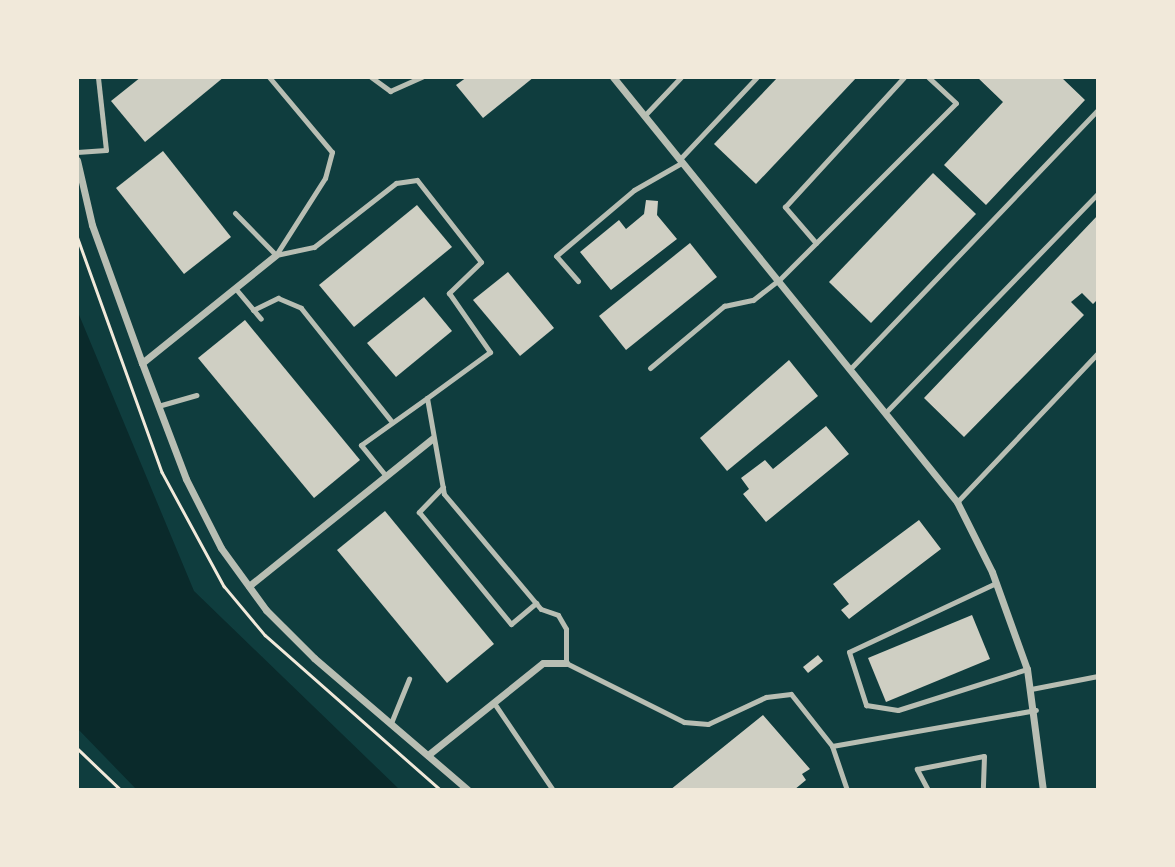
<!DOCTYPE html>
<style>
body{margin:0}
#map{position:relative;width:1175px;height:867px;overflow:hidden;background:#0f3d3e;font-family:Inter,sans-serif}
div>[style]{position:absolute}
[style*='--x']{left:calc(var(--x)*1px);top:calc(var(--y)*1px);width:calc(var(--w)*1px);rotate:calc(var(--a)*1deg)}
.water>*{inset:0;background:#0a2a2b}
.building>*{inset:0;background:#cfcfc3}
.path>*{height:2.5px;margin:-1.25px;padding:0 1.25px;transform-origin:1.25px;border-radius:1.25px;background:#f1e9da}
.service>*{height:5px;margin:-2.5px;padding:0 2.5px;transform-origin:2.5px;border-radius:2.5px;background:#b8beb3}
.minor>*{height:7px;margin:-3.5px;padding:0 3.5px;transform-origin:3.5px;border-radius:3.5px;background:#b8beb3}
span{translate:-50% -50%;white-space:nowrap;text-align:center;line-height:1.15;-webkit-text-stroke:7px #f1e9da;paint-order:stroke}
.frame{position:absolute;inset:0;border:79px solid #f1e9da;pointer-events:none}
</style>
<div id="map">
<div class="water">
<i style="clip-path:polygon(77px 310px,194px 591px,400px 790px,137px 790px,77px 728px)"></i>
</div>
<div class="building">
<i style="clip-path:polygon(141px 77px,224px 77px,145px 142px,111px 101px)"></i>
<i style="clip-path:polygon(467px 77px,534px 77px,483px 118px,456px 85px)"></i>
<i style="clip-path:polygon(778px 77px,857px 77px,756px 184px,714px 144px)"></i>
<i style="clip-path:polygon(977px 77px,1061px 77px,1085px 100px,986px 205px,944px 165px,1003px 102px)"></i>
<i style="clip-path:polygon(163px 151px,231px 237px,184px 274px,116px 188px)"></i>
<i style="clip-path:polygon(933px 173px,976px 214px,871px 323px,829px 282px)"></i>
<i style="clip-path:polygon(646px 200px,658px 201px,657px 215px,677px 239px,611px 290px,580px 252px,619px 220px,626px 229px,644px 214px)"></i>
<i style="clip-path:polygon(417px 205px,452px 247px,354px 327px,319px 285px)"></i>
<i style="clip-path:polygon(1098px 215px,1098px 299px,1093px 304px,1082px 293px,1071px 302px,1084px 315px,964px 437px,924px 398px)"></i>
<i style="clip-path:polygon(690px 243px,717px 277px,626px 350px,599px 316px)"></i>
<i style="clip-path:polygon(508px 272px,554px 328px,520px 356px,473px 300px)"></i>
<i style="clip-path:polygon(424px 297px,452px 331px,396px 377px,367px 343px)"></i>
<i style="clip-path:polygon(245px 320px,360px 460px,314px 498px,198px 358px)"></i>
<i style="clip-path:polygon(789px 360px,818px 396px,727px 471px,700px 438px)"></i>
<i style="clip-path:polygon(826px 426px,849px 454px,766px 522px,743px 494px,749px 489px,741px 478px,765px 460px,773px 469px)"></i>
<i style="clip-path:polygon(385px 511px,494px 644px,447px 683px,337px 550px)"></i>
<i style="clip-path:polygon(919px 520px,941px 549px,849px 619px,841px 610px,849px 604px,833px 584px)"></i>
<i style="clip-path:polygon(972px 615px,990px 659px,886px 702px,868px 658px)"></i>
<i style="clip-path:polygon(818px 655px,823px 661px,808px 673px,803px 667px)"></i>
<i style="clip-path:polygon(763px 715px,810px 769px,802px 774px,806px 780px,794px 790px,670px 790px)"></i>
</div>
<div class="path">
<i style="--x:77;--y:236;--w:251;--a:70.2"></i>
<i style="--x:162;--y:472;--w:130;--a:61.5"></i>
<i style="--x:224;--y:586;--w:64;--a:50.1"></i>
<i style="--x:265;--y:635;--w:235;--a:41.4"></i>
<i style="--x:77;--y:748;--w:61;--a:43.7"></i>
</div>
<div class="service">
<i style="--x:269;--y:77;--w:98;--a:50"></i>
<i style="--x:332;--y:152;--w:27;--a:105"></i>
<i style="--x:325;--y:178;--w:91;--a:122.5"></i>
<i style="--x:371;--y:77;--w:24;--a:36"></i>
<i style="--x:390;--y:91;--w:35;--a:-24"></i>
<i style="--x:645;--y:115;--w:52;--a:-46.5"></i>
<i style="--x:77;--y:152;--w:29;--a:-4"></i>
<i style="--x:106;--y:150;--w:73;--a:-96.3"></i>
<i style="--x:680;--y:159;--w:112;--a:-46.8"></i>
<i style="--x:235;--y:213;--w:59;--a:45.7"></i>
<i style="--x:816;--y:243;--w:48;--a:-130.7"></i>
<i style="--x:785;--y:207;--w:176;--a:-47.5"></i>
<i style="--x:276;--y:255;--w:39;--a:-12"></i>
<i style="--x:314;--y:247;--w:104;--a:-38"></i>
<i style="--x:396;--y:183;--w:21;--a:-8"></i>
<i style="--x:417;--y:180;--w:104;--a:52"></i>
<i style="--x:481;--y:262;--w:45;--a:135.9"></i>
<i style="--x:449;--y:293;--w:72;--a:55.2"></i>
<i style="--x:490;--y:352;--w:78;--a:143.9"></i>
<i style="--x:427;--y:398;--w:97;--a:80"></i>
<i style="--x:444;--y:494;--w:150;--a:49.9"></i>
<i style="--x:541;--y:609;--w:18;--a:19"></i>
<i style="--x:558;--y:615;--w:16;--a:60"></i>
<i style="--x:566;--y:629;--w:34;--a:90"></i>
<i style="--x:566;--y:663;--w:132;--a:26.6"></i>
<i style="--x:684;--y:722;--w:24;--a:5"></i>
<i style="--x:708;--y:724;--w:64;--a:-25"></i>
<i style="--x:766;--y:697;--w:25;--a:-7"></i>
<i style="--x:791;--y:694;--w:66;--a:51.7"></i>
<i style="--x:832;--y:746;--w:46;--a:71.2"></i>
<i style="--x:578;--y:281;--w:33;--a:-131"></i>
<i style="--x:556;--y:256;--w:102;--a:-40.2"></i>
<i style="--x:634;--y:190;--w:56;--a:-29.7"></i>
<i style="--x:235;--y:288;--w:40;--a:50"></i>
<i style="--x:253;--y:310;--w:28;--a:-26"></i>
<i style="--x:278;--y:298;--w:25;--a:23"></i>
<i style="--x:301;--y:308;--w:146;--a:51.4"></i>
<i style="--x:852;--y:367;--w:356;--a:-46.3"></i>
<i style="--x:650;--y:368;--w:97;--a:-40"></i>
<i style="--x:724;--y:306;--w:30;--a:-12"></i>
<i style="--x:753;--y:300;--w:33;--a:-38"></i>
<i style="--x:779;--y:280;--w:250;--a:-45"></i>
<i style="--x:956;--y:103;--w:38;--a:-137"></i>
<i style="--x:158;--y:406;--w:40;--a:-16"></i>
<i style="--x:888;--y:410;--w:302;--a:-45.9"></i>
<i style="--x:386;--y:476;--w:40;--a:-129"></i>
<i style="--x:361;--y:445;--w:81;--a:-35.5"></i>
<i style="--x:443;--y:487;--w:35;--a:134"></i>
<i style="--x:419;--y:512;--w:145;--a:50.6"></i>
<i style="--x:511;--y:624;--w:33;--a:-40"></i>
<i style="--x:957;--y:502;--w:205;--a:-46.6"></i>
<i style="--x:996;--y:583;--w:162;--a:154.9"></i>
<i style="--x:849;--y:652;--w:56;--a:72.2"></i>
<i style="--x:866;--y:705;--w:32;--a:9"></i>
<i style="--x:898;--y:710;--w:135;--a:-17.6"></i>
<i style="--x:1031;--y:689;--w:68;--a:-11"></i>
<i style="--x:494;--y:703;--w:105;--a:55.9"></i>
<i style="--x:391;--y:723;--w:48;--a:-67.8"></i>
<i style="--x:832;--y:746;--w:207;--a:-10"></i>
<i style="--x:928;--y:790;--w:24;--a:-118"></i>
<i style="--x:917;--y:769;--w:68;--a:-11"></i>
<i style="--x:984;--y:756;--w:34;--a:92"></i>
</div>
<div class="minor">
<i style="--x:613;--y:77;--w:547;--a:51.01"></i>
<i style="--x:957;--y:502;--w:78;--a:63.4"></i>
<i style="--x:992;--y:572;--w:103;--a:70.2"></i>
<i style="--x:1027;--y:669;--w:122;--a:82.5"></i>
<i style="--x:77;--y:160;--w:67;--a:77"></i>
<i style="--x:92;--y:225;--w:147;--a:70.1"></i>
<i style="--x:142;--y:363;--w:124;--a:69.2"></i>
<i style="--x:186;--y:479;--w:77;--a:63.1"></i>
<i style="--x:221;--y:548;--w:77;--a:54"></i>
<i style="--x:266;--y:610;--w:68;--a:45"></i>
<i style="--x:314;--y:658;--w:203;--a:40.6"></i>
<i style="--x:142;--y:363;--w:172;--a:-38.9"></i>
<i style="--x:249;--y:586;--w:235;--a:-38.8"></i>
<i style="--x:428;--y:755;--w:147;--a:-38.7"></i>
<i style="--x:543;--y:663;--w:23;--a:0"></i>
</div>
<div class="frame"></div>
</div>
